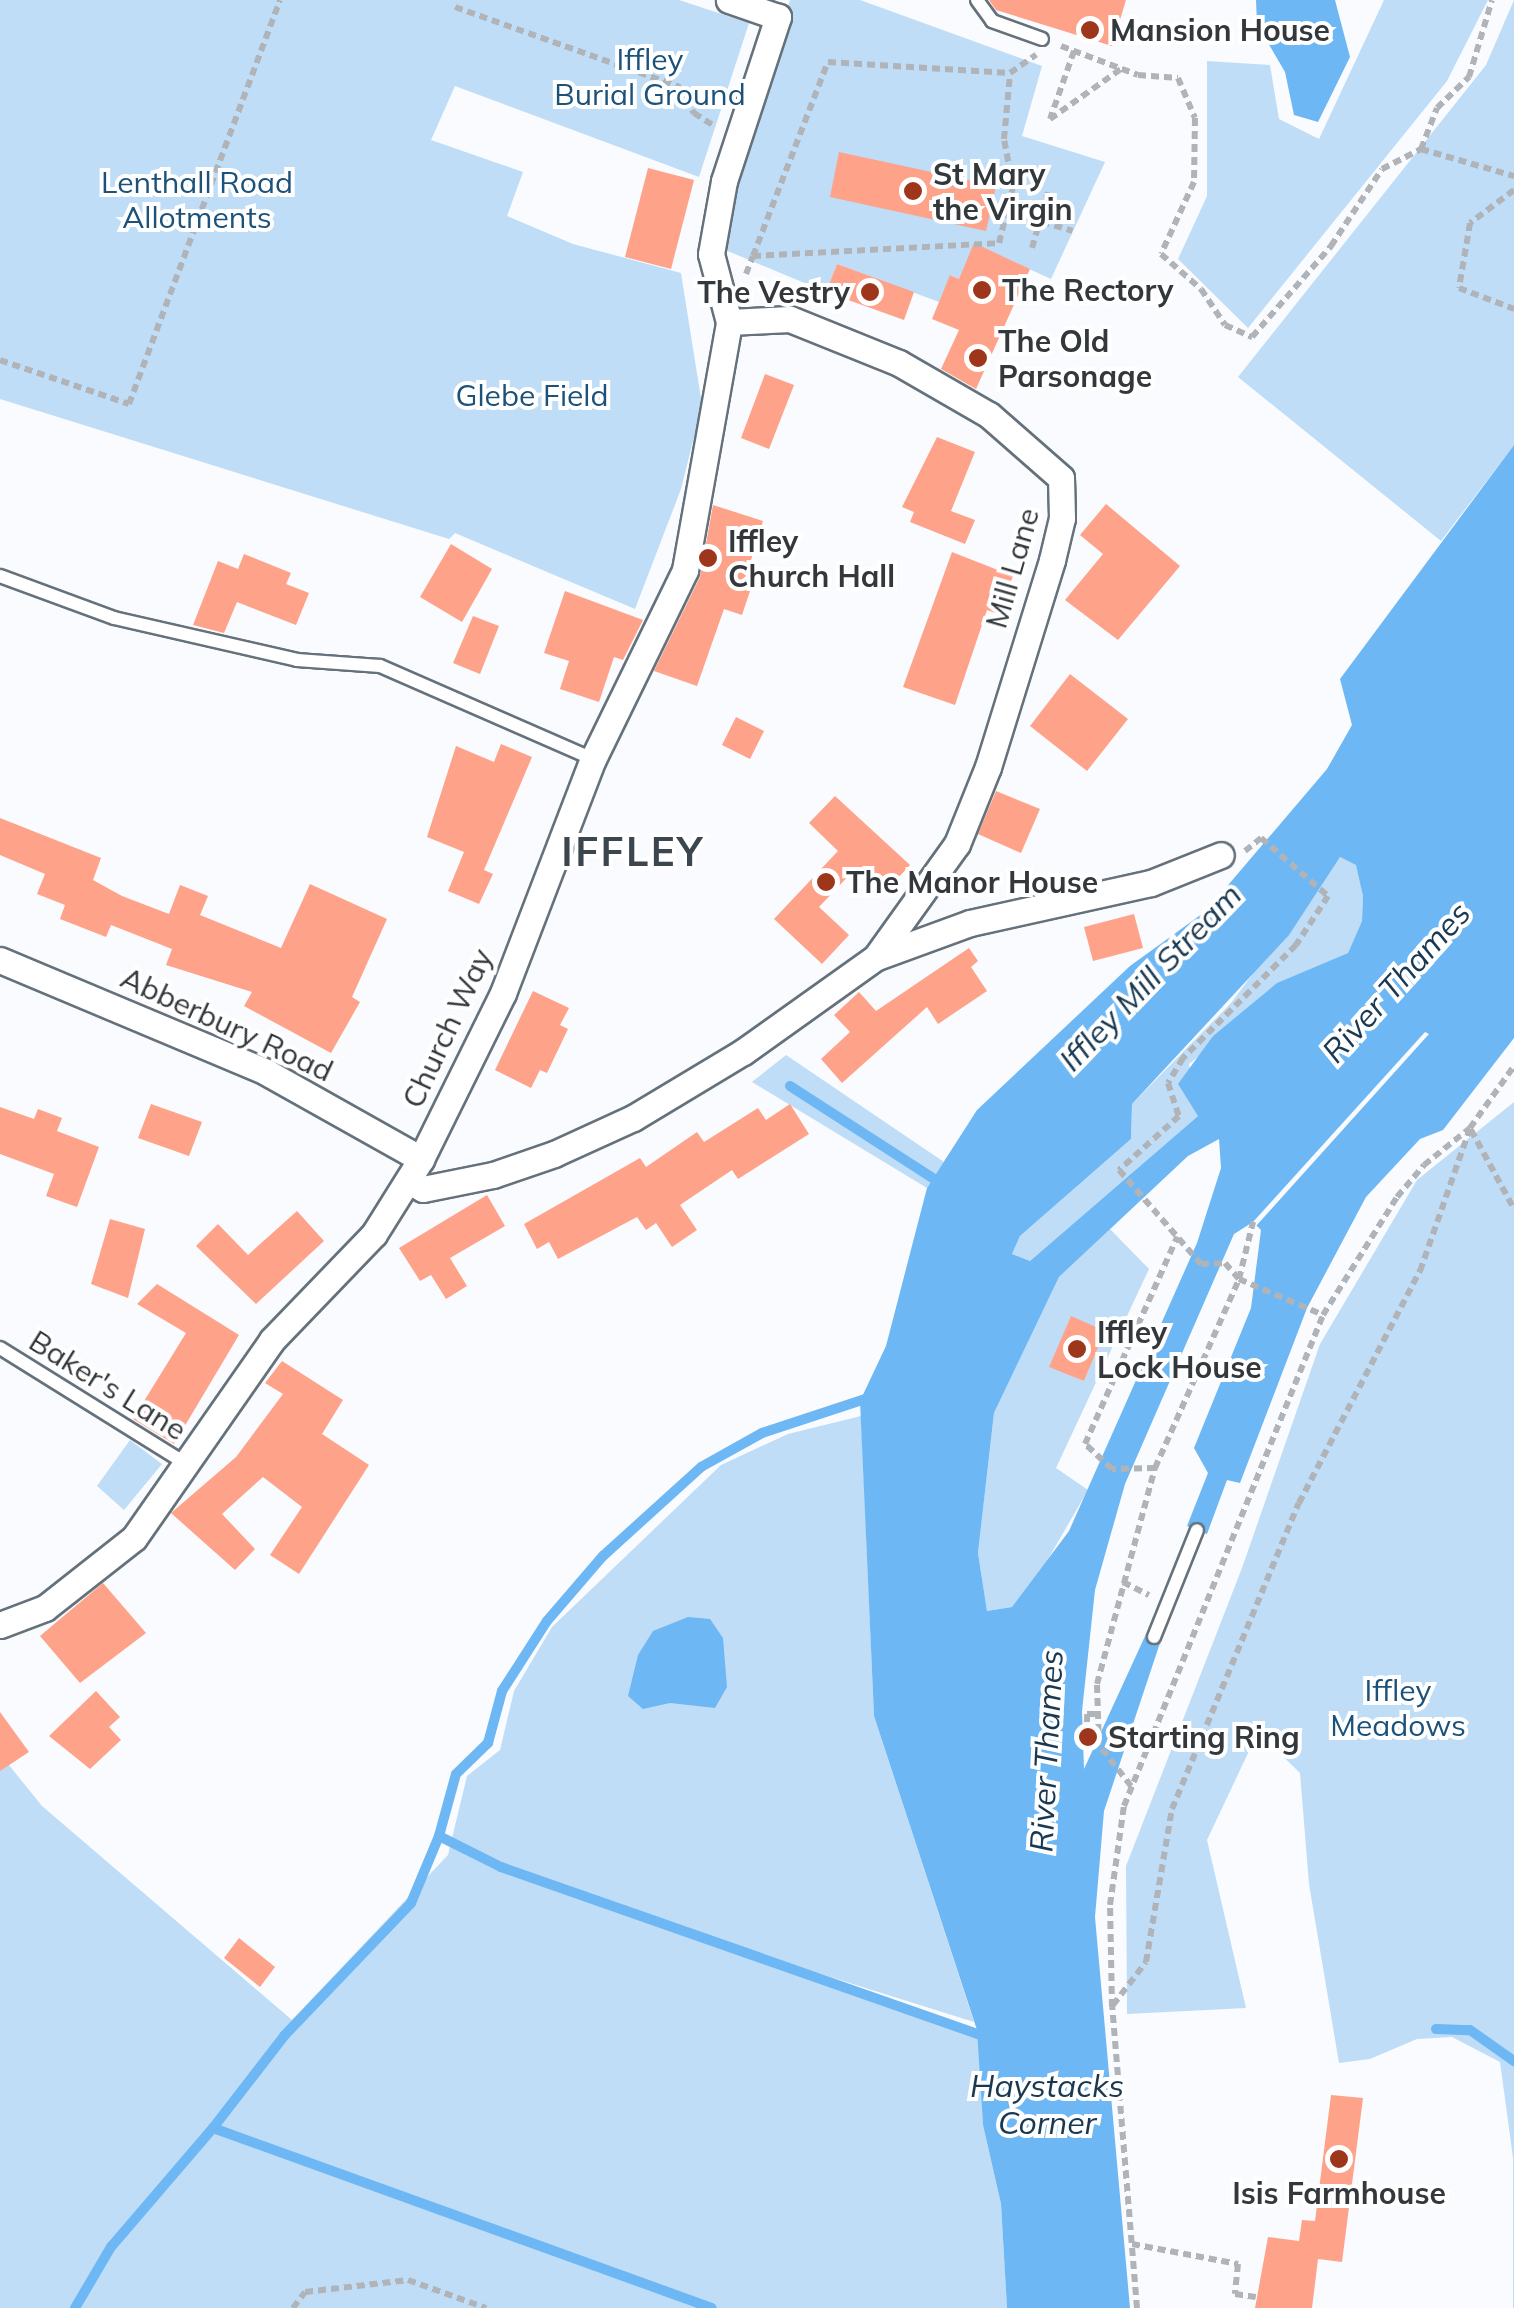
<!DOCTYPE html>
<style>
body{margin:0}
#map{position:relative;width:1514px;height:2308px;overflow:hidden;background:#f9fbfe;font-family:Mulish,sans-serif}
div>[style]{position:absolute}
[style*='--x']{left:calc(var(--x)*1px);top:calc(var(--y)*1px);width:calc(var(--w)*1px);rotate:calc(var(--a)*1deg)}
.green>*{inset:0;background:#bfddf7}
.water>*{inset:0;background:#6db7f4}
.pier>*{inset:0;background:#f9fbfe}
.stream>*{height:10px;margin:-5px;padding:0 5px;transform-origin:5px;border-radius:5px;background:#6db7f4}
.building>*{inset:0;background:#fea28a}
.path>*{height:6px;margin-top:-3px;transform-origin:0;background:repeating-linear-gradient(90deg,#b0b3b7 0 8px,transparent 0 13px)}
.roads{filter:drop-shadow(2px 0 #65717b) drop-shadow(-2px 0 #65717b) drop-shadow(0 2px #65717b) drop-shadow(0 -2px #65717b)}
.service>*{height:12px;margin:-6px;padding:0 6px;transform-origin:6px;border-radius:6px;background:#fff}
.minor>*{height:25px;margin:-12.5px;padding:0 12.5px;transform-origin:12.5px;border-radius:12.5px;background:#fff}
.dots>*{width:28px;height:28px;translate:-50% -50%;box-sizing:border-box;border:5px solid #fff;border-radius:50%}
span{translate:-50% -50%;white-space:nowrap;text-align:center;line-height:1.15;-webkit-text-stroke:8px #fff;paint-order:stroke}
.poi-label{font-size:30px;color:#33383c;font-weight:700}
.left{translate:0 -50%;text-align:left}
.right{translate:-100% -50%;text-align:right}
.park-label{font-size:30px;color:#1c527a}
.street-label{font-size:30px;color:#33383c}
.water-label{font-size:32px;color:#193952;font-style:italic}
.district-label{font-size:40px;color:#3b464f;font-weight:700;letter-spacing:2.5px}
</style>
<div id="map">
<div class="green">
<i style="clip-path:polygon(0 0,679px 0,749px 23px,699px 177px,455px 86px,431px 140px,523px 172px,507px 216px,573px 244px,681px 273px,702px 405px,681px 489px,635px 609px,455px 533px,449px 539px,0 399px)"></i>
<i style="clip-path:polygon(790px 0,860px 0,1042px 66px,1022px 136px,1105px 162px,1051px 279px,1001px 256px,959px 279px,951px 275px,939px 302px,837px 264px,826px 292px,718px 247px)"></i>
<i style="clip-path:polygon(1384px 0,1488px 0,1447px 81px,1248px 328px,1178px 259px,1207px 196px,1207px 61px,1270px 65px,1279px 119px,1319px 139px)"></i>
<i style="clip-path:polygon(1514px 0,1514px 445px,1441px 541px,1238px 377px,1486px 65px)"></i>
<i style="clip-path:polygon(1340px 857px,1357px 865px,1363px 896px,1362px 921px,1348px 953px,1278px 983px,1213px 1036px,1211px 1046px,1189px 1064px,1199px 1115px,1030px 1261px,1012px 1254px,1020px 1236px,1131px 1139px,1132px 1104px,1231px 1003px)"></i>
<i style="clip-path:polygon(786px 1055px,944px 1162px,927px 1188px,752px 1082px)"></i>
<i style="clip-path:polygon(1514px 1102px,1514px 2308px,1513px 2308px,1513px 2158px,1500px 2062px,1452px 2037px,1417px 2039px,1370px 2059px,1339px 2063px,1309px 1884px,1300px 1773px,1258px 1732px,1207px 1840px,1246px 2008px,1127px 2014px,1126px 1866px,1242px 1568px,1320px 1344px,1417px 1180px)"></i>
<i style="clip-path:polygon(evenodd,1110px 1229px,1149px 1269px,1056px 1468px,1088px 1490px,1037px 1578px,1012px 1607px,987px 1611px,978px 1553px,994px 1413px,1059px 1277px,1110px 1229px,1071px 1317px,1105px 1331px,1084px 1381px,1050px 1366px,1071px 1317px)"></i>
<i style="clip-path:polygon(861px 1416px,874px 1716px,974px 2022px,557px 1891px,978px 2030px,983px 2125px,1001px 2204px,1007px 2308px,0 2308px,0 1754px,42px 1806px,292px 2020px,448px 1855px,467px 1776px,500px 1750px,514px 1691px,552px 1627px,721px 1465px,788px 1434px)"></i>
<i style="clip-path:polygon(130px 1440px,162px 1464px,124px 1510px,97px 1486px)"></i>
</div>
<div class="water">
<i style="clip-path:polygon(1256px 0,1335px 0,1350px 57px,1318px 122px,1294px 115px,1285px 72px,1257px 24px)"></i>
<i style="clip-path:polygon(evenodd,1514px 445px,1514px 1038px,1443px 1130px,1420px 1139px,1366px 1197px,1307px 1308px,1240px 1483px,1227px 1480px,1207px 1534px,1187px 1526px,1208px 1473px,1194px 1448px,1251px 1308px,1261px 1230px,1253px 1222px,1234px 1234px,1125px 1484px,1095px 1590px,1082px 1711px,1084px 1769px,1146px 1634px,1161px 1640px,1104px 1811px,1095px 1917px,1130px 2308px,1007px 2308px,1001px 2204px,983px 2125px,977px 2030px,874px 1716px,860px 1401px,886px 1346px,927px 1188px,977px 1110px,1130px 966px,1206px 911px,1327px 769px,1352px 725px,1340px 679px,1514px 445px,1340px 857px,1356px 865px,1363px 896px,1362px 921px,1348px 953px,1277px 983px,1213px 1036px,1178px 1084px,1198px 1116px,1030px 1261px,1012px 1254px,1020px 1236px,1131px 1139px,1132px 1104px,1289px 935px,1340px 857px,1514px 445px,1219px 1139px,1221px 1168px,1197px 1243px,1069px 1531px,1012px 1607px,987px 1611px,978px 1553px,994px 1413px,1059px 1277px,1188px 1156px,1219px 1139px)"></i>
<i style="clip-path:polygon(688px 1617px,710px 1619px,723px 1638px,727px 1687px,715px 1708px,670px 1703px,643px 1709px,628px 1696px,638px 1655px,653px 1631px)"></i>
</div>
<div class="pier">
<i style="clip-path:polygon(1425px 1032px,1429px 1034px,1256px 1226px,1253px 1222px)"></i>
</div>
<div class="stream">
<i style="--x:790;--y:1086;--w:184;--a:32.8"></i>
<i style="--x:439;--y:1836;--w:64;--a:-74.7"></i>
<i style="--x:456;--y:1774;--w:45;--a:-44.1"></i>
<i style="--x:488;--y:1743;--w:54;--a:-74.9"></i>
<i style="--x:502;--y:1691;--w:83;--a:-57.3"></i>
<i style="--x:547;--y:1621;--w:86;--a:-49.3"></i>
<i style="--x:603;--y:1556;--w:132;--a:-42.2"></i>
<i style="--x:701;--y:1467;--w:70;--a:-29.1"></i>
<i style="--x:762;--y:1433;--w:115;--a:-18.3"></i>
<i style="--x:1436;--y:2029;--w:34;--a:2"></i>
<i style="--x:1470;--y:2030;--w:54;--a:35.2"></i>
<i style="--x:213;--y:2128;--w:116;--a:-52.3"></i>
<i style="--x:284;--y:2036;--w:184;--a:-46.3"></i>
<i style="--x:411;--y:1903;--w:73;--a:-67.3"></i>
<i style="--x:439;--y:1836;--w:69;--a:26.6"></i>
<i style="--x:501;--y:1867;--w:517;--a:19.31"></i>
<i style="--x:75;--y:2308;--w:71;--a:-59.5"></i>
<i style="--x:111;--y:2247;--w:157;--a:-49.4"></i>
<i style="--x:213;--y:2128;--w:530;--a:19.84"></i>
</div>
<div class="building">
<i style="clip-path:polygon(989px 0,1126px 0,1112px 46px,996px 10px)"></i>
<i style="clip-path:polygon(839px 152px,996px 186px,986px 231px,830px 197px)"></i>
<i style="clip-path:polygon(648px 168px,694px 180px,671px 269px,625px 257px)"></i>
<i style="clip-path:polygon(974px 243px,1030px 269px,976px 389px,941px 369px,959px 330px,932px 319px,950px 275px,959px 279px)"></i>
<i style="clip-path:polygon(837px 264px,914px 292px,904px 320px,826px 292px)"></i>
<i style="clip-path:polygon(765px 374px,794px 385px,769px 449px,741px 438px)"></i>
<i style="clip-path:polygon(937px 437px,975px 452px,951px 511px,975px 520px,965px 544px,910px 522px,914px 512px,902px 507px)"></i>
<i style="clip-path:polygon(1106px 504px,1180px 566px,1118px 640px,1065px 600px,1103px 554px,1080px 535px)"></i>
<i style="clip-path:polygon(713px 505px,763px 521px,747px 573px,755px 576px,742px 615px,724px 609px,697px 686px,654px 671px,700px 577px)"></i>
<i style="clip-path:polygon(451px 544px,492px 569px,462px 622px,420px 597px)"></i>
<i style="clip-path:polygon(952px 552px,1013px 576px,998px 614px,987px 610px,955px 705px,903px 687px)"></i>
<i style="clip-path:polygon(244px 554px,291px 573px,286px 584px,309px 593px,296px 625px,237px 602px,224px 633px,193px 625px,218px 561px,238px 569px)"></i>
<i style="clip-path:polygon(565px 591px,643px 620px,623px 660px,614px 657px,599px 702px,560px 689px,569px 661px,544px 653px)"></i>
<i style="clip-path:polygon(473px 616px,499px 626px,480px 674px,453px 663px)"></i>
<i style="clip-path:polygon(1070px 674px,1128px 719px,1087px 771px,1030px 726px)"></i>
<i style="clip-path:polygon(736px 717px,764px 731px,750px 759px,722px 745px)"></i>
<i style="clip-path:polygon(501px 744px,532px 757px,484px 870px,493px 874px,479px 904px,448px 891px,464px 852px,427px 837px,456px 746px,494px 762px)"></i>
<i style="clip-path:polygon(996px 791px,1040px 809px,1021px 853px,978px 834px)"></i>
<i style="clip-path:polygon(835px 796px,910px 865px,882px 895px,855px 869px,819px 907px,849px 935px,822px 964px,774px 919px,838px 851px,809px 823px)"></i>
<i style="clip-path:polygon(0 818px,101px 858px,93px 880px,122px 896px,169px 914px,180px 885px,208px 896px,200px 915px,281px 948px,310px 884px,387px 919px,352px 997px,360px 1002px,331px 1053px,244px 1006px,252px 992px,166px 965px,172px 949px,111px 925px,106px 937px,60px 919px,65px 905px,37px 894px,45px 874px,0 855px)"></i>
<i style="clip-path:polygon(1134px 914px,1143px 948px,1093px 961px,1084px 927px)"></i>
<i style="clip-path:polygon(969px 948px,978px 961px,971px 967px,987px 991px,938px 1024px,927px 1007px,842px 1083px,821px 1059px,850px 1032px,834px 1015px,859px 992px,876px 1011px)"></i>
<i style="clip-path:polygon(533px 991px,569px 1008px,560px 1025px,568px 1029px,547px 1073px,540px 1070px,531px 1088px,495px 1070px)"></i>
<i style="clip-path:polygon(151px 1104px,202px 1122px,189px 1156px,138px 1138px)"></i>
<i style="clip-path:polygon(790px 1104px,809px 1134px,738px 1179px,732px 1170px,680px 1205px,697px 1230px,672px 1247px,656px 1223px,646px 1230px,637px 1217px,558px 1259px,549px 1242px,537px 1249px,524px 1224px,640px 1158px,646px 1167px,697px 1132px,704px 1142px,758px 1108px,766px 1120px)"></i>
<i style="clip-path:polygon(0 1107px,34px 1119px,38px 1109px,62px 1118px,57px 1131px,99px 1147px,77px 1207px,46px 1196px,54px 1174px,0 1154px)"></i>
<i style="clip-path:polygon(487px 1195px,505px 1226px,450px 1258px,467px 1286px,446px 1299px,431px 1275px,420px 1281px,399px 1248px)"></i>
<i style="clip-path:polygon(297px 1211px,324px 1241px,256px 1304px,196px 1246px,218px 1224px,248px 1255px)"></i>
<i style="clip-path:polygon(110px 1219px,145px 1229px,128px 1298px,91px 1284px)"></i>
<i style="clip-path:polygon(157px 1284px,239px 1335px,174px 1444px,133px 1419px,186px 1333px,137px 1304px)"></i>
<i style="clip-path:polygon(1071px 1316px,1105px 1331px,1084px 1381px,1049px 1367px)"></i>
<i style="clip-path:polygon(282px 1361px,343px 1400px,322px 1434px,369px 1465px,299px 1574px,270px 1555px,302px 1507px,263px 1477px,222px 1514px,255px 1549px,235px 1570px,171px 1513px,236px 1457px,283px 1394px,265px 1383px)"></i>
<i style="clip-path:polygon(103px 1583px,146px 1633px,80px 1683px,40px 1636px)"></i>
<i style="clip-path:polygon(96px 1691px,120px 1717px,109px 1727px,121px 1740px,90px 1769px,49px 1736px)"></i>
<i style="clip-path:polygon(0 1712px,29px 1752px,0 1771px)"></i>
<i style="clip-path:polygon(239px 1938px,275px 1967px,260px 1987px,224px 1958px)"></i>
<i style="clip-path:polygon(1331px 2095px,1363px 2098px,1342px 2262px,1318px 2259px,1312px 2308px,1255px 2308px,1268px 2237px,1299px 2241px,1302px 2220px,1315px 2221px)"></i>
</div>
<div class="path">
<i style="--x:455;--y:7;--w:239;--a:19.6"></i>
<i style="--x:680;--y:87;--w:30;--a:62"></i>
<i style="--x:694;--y:113;--w:24;--a:33"></i>
<i style="--x:1061;--y:46;--w:82;--a:20.6"></i>
<i style="--x:1138;--y:75;--w:40;--a:4.3"></i>
<i style="--x:1178;--y:78;--w:43;--a:67"></i>
<i style="--x:1195;--y:118;--w:64;--a:90.9"></i>
<i style="--x:1194;--y:182;--w:79;--a:114.6"></i>
<i style="--x:1161;--y:254;--w:53;--a:41.2"></i>
<i style="--x:1201;--y:289;--w:43;--a:56.3"></i>
<i style="--x:1225;--y:325;--w:30;--a:24"></i>
<i style="--x:1252;--y:337;--w:121;--a:-49"></i>
<i style="--x:1331;--y:246;--w:92;--a:-56.5"></i>
<i style="--x:1382;--y:169;--w:44;--a:-27.1"></i>
<i style="--x:1421;--y:149;--w:44;--a:-68.7"></i>
<i style="--x:1437;--y:108;--w:45;--a:-44.1"></i>
<i style="--x:1469;--y:77;--w:80;--a:-73.4"></i>
<i style="--x:1074;--y:51;--w:72;--a:109.4"></i>
<i style="--x:1050;--y:119;--w:87;--a:-35.2"></i>
<i style="--x:1421;--y:149;--w:97;--a:16.2"></i>
<i style="--x:1514;--y:190;--w:55;--a:143.1"></i>
<i style="--x:1470;--y:223;--w:66;--a:99.6"></i>
<i style="--x:1459;--y:288;--w:59;--a:20.9"></i>
<i style="--x:992;--y:207;--w:84;--a:16.5"></i>
<i style="--x:1032;--y:248;--w:58;--a:-74.1"></i>
<i style="--x:753;--y:256;--w:208;--a:-68.9"></i>
<i style="--x:828;--y:62;--w:182;--a:3.5"></i>
<i style="--x:1010;--y:73;--w:32;--a:-35"></i>
<i style="--x:746;--y:274;--w:19;--a:-69"></i>
<i style="--x:753;--y:256;--w:246;--a:-3"></i>
<i style="--x:999;--y:243;--w:58;--a:-76"></i>
<i style="--x:1013;--y:187;--w:49;--a:-100.6"></i>
<i style="--x:1004;--y:139;--w:65;--a:-84.7"></i>
<i style="--x:0;--y:360;--w:136;--a:18.8"></i>
<i style="--x:129;--y:404;--w:431;--a:-69.5"></i>
<i style="--x:1245;--y:851;--w:21;--a:-39"></i>
<i style="--x:1261;--y:838;--w:89;--a:40.9"></i>
<i style="--x:1328;--y:896;--w:59;--a:123.1"></i>
<i style="--x:1296;--y:945;--w:160;--a:135"></i>
<i style="--x:1183;--y:1058;--w:29;--a:121"></i>
<i style="--x:1168;--y:1083;--w:35;--a:72"></i>
<i style="--x:1179;--y:1116;--w:81;--a:138"></i>
<i style="--x:1119;--y:1170;--w:125;--a:48.9"></i>
<i style="--x:1201;--y:1264;--w:24;--a:-2"></i>
<i style="--x:1225;--y:1263;--w:21;--a:49"></i>
<i style="--x:1239;--y:1279;--w:91;--a:23.2"></i>
<i style="--x:1471;--y:1130;--w:90;--a:61.4"></i>
<i style="--x:1155;--y:1468;--w:43;--a:178.7"></i>
<i style="--x:1112;--y:1469;--w:37;--a:-137"></i>
<i style="--x:1085;--y:1444;--w:227;--a:-66"></i>
<i style="--x:1123;--y:1582;--w:29;--a:27"></i>
<i style="--x:1086;--y:1748;--w:34;--a:-88"></i>
<i style="--x:1087;--y:1714;--w:11;--a:0"></i>
<i style="--x:1131;--y:1786;--w:52;--a:-128"></i>
<i style="--x:1099;--y:1745;--w:61;--a:-91.9"></i>
<i style="--x:1097;--y:1684;--w:224;--a:-75"></i>
<i style="--x:1155;--y:1468;--w:207;--a:-66"></i>
<i style="--x:1239;--y:1279;--w:59;--a:-76.2"></i>
<i style="--x:1113;--y:2005;--w:54;--a:-52.5"></i>
<i style="--x:1146;--y:1962;--w:155;--a:-80.4"></i>
<i style="--x:1172;--y:1809;--w:331;--a:-67.5"></i>
<i style="--x:1299;--y:1503;--w:262;--a:-62.5"></i>
<i style="--x:1420;--y:1271;--w:151;--a:-70.7"></i>
<i style="--x:1470;--y:1128;--w:76;--a:-54.6"></i>
<i style="--x:1132;--y:2244;--w:108;--a:10.7"></i>
<i style="--x:1238;--y:2264;--w:30;--a:96"></i>
<i style="--x:1235;--y:2294;--w:21;--a:8"></i>
<i style="--x:293;--y:2308;--w:20;--a:-53"></i>
<i style="--x:305;--y:2292;--w:104;--a:-6.6"></i>
<i style="--x:408;--y:2280;--w:83;--a:19.7"></i>
<i style="--x:1137;--y:2308;--w:302;--a:-94.7"></i>
<i style="--x:1112;--y:2007;--w:102;--a:-91.1"></i>
<i style="--x:1110;--y:1905;--w:100;--a:-82"></i>
<i style="--x:1124;--y:1806;--w:530;--a:-67.94"></i>
<i style="--x:1323;--y:1315;--w:139;--a:-57.9"></i>
<i style="--x:1397;--y:1197;--w:42;--a:-49.8"></i>
<i style="--x:1424;--y:1165;--w:59;--a:-38.8"></i>
</div>
<div class="roads">
<div class="service">
<i style="--x:977;--y:0;--w:26;--a:54"></i>
<i style="--x:992;--y:21;--w:53;--a:19.8"></i>
<i style="--x:0;--y:576;--w:121;--a:20.2"></i>
<i style="--x:114;--y:618;--w:188;--a:12.9"></i>
<i style="--x:297;--y:660;--w:83;--a:4.1"></i>
<i style="--x:380;--y:666;--w:232;--a:23.6"></i>
<i style="--x:0;--y:1348;--w:221;--a:31.9"></i>
<i style="--x:1154;--y:1637;--w:115;--a:-68.1"></i>
</div>
<div class="minor">
<i style="--x:877;--y:957;--w:99;--a:-20.1"></i>
<i style="--x:970;--y:923;--w:185;--a:-12.5"></i>
<i style="--x:1151;--y:883;--w:75;--a:-21.8"></i>
<i style="--x:0;--y:960;--w:289;--a:22.8"></i>
<i style="--x:266;--y:1072;--w:178;--a:29.3"></i>
<i style="--x:409;--y:1181;--w:16;--a:30"></i>
<i style="--x:423;--y:1189;--w:71;--a:-11.3"></i>
<i style="--x:493;--y:1175;--w:65;--a:-19"></i>
<i style="--x:554;--y:1154;--w:87;--a:-24.5"></i>
<i style="--x:633;--y:1118;--w:128;--a:-31"></i>
<i style="--x:743;--y:1052;--w:163;--a:-35.5"></i>
<i style="--x:876;--y:957;--w:139;--a:-54.4"></i>
<i style="--x:957;--y:844;--w:83;--a:-68.1"></i>
<i style="--x:988;--y:767;--w:217;--a:-72.8"></i>
<i style="--x:1052;--y:560;--w:43;--a:-76.6"></i>
<i style="--x:1062;--y:518;--w:40;--a:-91.4"></i>
<i style="--x:1061;--y:478;--w:96;--a:-138.8"></i>
<i style="--x:989;--y:415;--w:104;--a:-150"></i>
<i style="--x:899;--y:363;--w:118;--a:-158"></i>
<i style="--x:790;--y:319;--w:61;--a:177.2"></i>
<i style="--x:0;--y:1625;--w:48;--a:-20.7"></i>
<i style="--x:45;--y:1608;--w:113;--a:-38.2"></i>
<i style="--x:134;--y:1538;--w:241;--a:-55.1"></i>
<i style="--x:272;--y:1340;--w:147;--a:-46.1"></i>
<i style="--x:374;--y:1234;--w:89;--a:-57.9"></i>
<i style="--x:421;--y:1159;--w:185;--a:-63.7"></i>
<i style="--x:503;--y:993;--w:251;--a:-69"></i>
<i style="--x:593;--y:759;--w:210;--a:-64"></i>
<i style="--x:685;--y:570;--w:252;--a:-79.9"></i>
<i style="--x:729;--y:322;--w:70;--a:-104.8"></i>
<i style="--x:711;--y:254;--w:74;--a:-79.9"></i>
<i style="--x:724;--y:181;--w:173;--a:-71.8"></i>
<i style="--x:778;--y:17;--w:52;--a:-160.9"></i>
</div>
</div>
<div class="dots">
<i style="left:1090px;top:30px;background:#9e361b"></i>
<i style="left:913px;top:191px;background:#9e361b"></i>
<i style="left:982px;top:290px;background:#9e361b"></i>
<i style="left:870px;top:292px;background:#9e361b"></i>
<i style="left:978px;top:358px;background:#9e361b"></i>
<i style="left:708px;top:558px;background:#9e361b"></i>
<i style="left:826px;top:882px;background:#9e361b"></i>
<i style="left:1077px;top:1349px;background:#9e361b"></i>
<i style="left:1088px;top:1737px;background:#9e361b"></i>
<i style="left:1339px;top:2159px;background:#9e361b"></i>
</div>
<div class="poi-label">
<span class="left" style="left:1110px;top:30px">Mansion House</span>
<span class="left" style="left:933px;top:191px">St Mary<br>the Virgin</span>
<span class="left" style="left:1002px;top:290px">The Rectory</span>
<span class="right" style="left:850px;top:292px">The Vestry</span>
<span class="left" style="left:998px;top:358px">The Old<br>Parsonage</span>
<span class="left" style="left:728px;top:558px">Iffley<br>Church Hall</span>
<span class="left" style="left:846px;top:882px">The Manor House</span>
<span class="left" style="left:1097px;top:1349px">Iffley<br>Lock House</span>
<span class="left" style="left:1108px;top:1737px">Starting Ring</span>
<span style="left:1339px;top:2193px">Isis Farmhouse</span>
</div>
<div class="park-label">
<span style="left:650px;top:76px">Iffley<br>Burial Ground</span>
<span style="left:197px;top:199px">Lenthall Road<br>Allotments</span>
<span style="left:532px;top:395px">Glebe Field</span>
<span style="left:1398px;top:1707px">Iffley<br>Meadows</span>
</div>
<div class="street-label">
<span style="left:1012px;top:568px;rotate:-74deg">Mill Lane</span>
<span style="left:227px;top:1024px;rotate:25deg">Abberbury Road</span>
<span style="left:447px;top:1028px;rotate:-65deg">Church Way</span>
<span style="left:108px;top:1385px;rotate:32deg">Baker's Lane</span>
</div>
<div class="water-label">
<span style="left:1150px;top:977px;rotate:-46deg">Iffley Mill Stream</span>
<span style="left:1396px;top:982px;rotate:-48deg">River Thames</span>
<span style="left:1046px;top:1751px;rotate:-87deg">River Thames</span>
<span style="left:1047px;top:2104px">Haystacks<br>Corner</span>
</div>
<div class="district-label">
<span style="left:633px;top:851px">IFFLEY</span>
</div>
</div>
